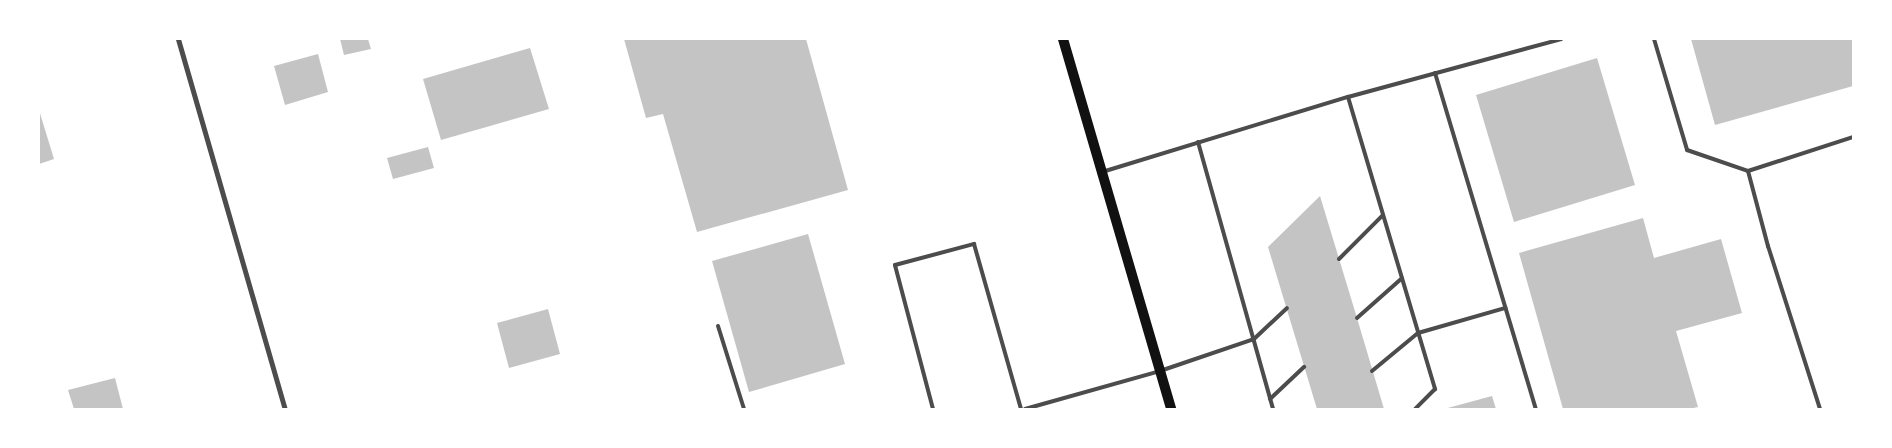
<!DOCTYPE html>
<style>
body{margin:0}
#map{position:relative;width:1892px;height:448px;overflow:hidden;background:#fff;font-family:Overpass,sans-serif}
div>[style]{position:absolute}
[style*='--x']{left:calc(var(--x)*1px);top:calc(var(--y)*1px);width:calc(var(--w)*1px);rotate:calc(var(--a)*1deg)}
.building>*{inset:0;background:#c4c4c4}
.service>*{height:4px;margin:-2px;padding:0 2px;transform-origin:2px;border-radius:2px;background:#4c4c4c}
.minor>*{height:5px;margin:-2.5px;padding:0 2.5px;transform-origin:2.5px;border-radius:2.5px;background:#4c4c4c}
.secondary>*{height:10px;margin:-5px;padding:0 5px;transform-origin:5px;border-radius:5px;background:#111}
span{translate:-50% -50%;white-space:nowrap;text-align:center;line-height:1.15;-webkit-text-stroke:4px #fff;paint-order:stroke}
.frame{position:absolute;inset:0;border:40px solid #fff;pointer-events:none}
</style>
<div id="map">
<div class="building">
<i style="clip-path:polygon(340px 39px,368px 39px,371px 49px,344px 55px)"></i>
<i style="clip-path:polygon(624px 39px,806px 39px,848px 190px,697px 232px,663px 114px,646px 118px)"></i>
<i style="clip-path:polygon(1691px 39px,1853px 39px,1853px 86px,1715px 125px)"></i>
<i style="clip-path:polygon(530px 48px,549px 109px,441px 140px,423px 79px)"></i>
<i style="clip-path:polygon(318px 54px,328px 92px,285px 105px,274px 66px)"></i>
<i style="clip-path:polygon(1597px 58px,1635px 185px,1514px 222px,1476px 95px)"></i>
<i style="clip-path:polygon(39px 110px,54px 159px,39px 164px)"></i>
<i style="clip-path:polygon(428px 147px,434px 168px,393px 179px,387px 158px)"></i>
<i style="clip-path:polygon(1320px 196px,1357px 318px,1384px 409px,1317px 409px,1268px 247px)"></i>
<i style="clip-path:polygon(1643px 218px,1654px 258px,1721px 239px,1742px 313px,1676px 331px,1698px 407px,1689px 409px,1563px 409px,1519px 253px)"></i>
<i style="clip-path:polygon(808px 234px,845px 364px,749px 392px,712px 261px)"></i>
<i style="clip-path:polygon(548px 309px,560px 354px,509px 368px,497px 323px)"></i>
<i style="clip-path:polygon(115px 378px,123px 409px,74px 409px,68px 390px)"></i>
<i style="clip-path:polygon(1492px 396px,1496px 409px,1444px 409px)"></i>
</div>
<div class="service">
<i style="--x:1654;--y:39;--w:116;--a:73.4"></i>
<i style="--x:1687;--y:150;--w:65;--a:19"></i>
<i style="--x:1748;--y:171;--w:110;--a:-17.9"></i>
<i style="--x:1435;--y:73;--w:351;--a:73.3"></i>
<i style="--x:1348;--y:97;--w:305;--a:73.4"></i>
<i style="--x:1435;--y:389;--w:28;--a:135"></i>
<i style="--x:1198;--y:142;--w:277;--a:74.3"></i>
<i style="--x:1748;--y:171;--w:78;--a:75.1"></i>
<i style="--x:1768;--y:246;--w:171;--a:72.3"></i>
<i style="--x:1102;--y:172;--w:257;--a:-17"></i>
<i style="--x:1348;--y:97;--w:221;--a:-15.2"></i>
<i style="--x:1339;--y:259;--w:62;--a:-45"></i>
<i style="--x:1357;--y:318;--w:60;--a:-41.6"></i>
<i style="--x:718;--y:326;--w:87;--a:72.6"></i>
<i style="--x:1372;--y:371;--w:60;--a:-39.6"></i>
<i style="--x:1418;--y:333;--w:91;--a:-16"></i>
<i style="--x:1270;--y:399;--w:47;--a:-43.3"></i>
<i style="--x:933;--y:409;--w:149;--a:-104.8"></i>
<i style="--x:895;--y:265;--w:82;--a:-14.9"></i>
<i style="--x:974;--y:244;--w:172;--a:74.1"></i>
<i style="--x:1025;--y:409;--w:140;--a:-15.7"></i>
<i style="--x:1160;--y:371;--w:99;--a:-18.8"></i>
<i style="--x:1254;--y:339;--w:45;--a:-43.2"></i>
</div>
<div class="minor">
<i style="--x:178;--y:39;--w:385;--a:73.9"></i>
</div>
<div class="secondary">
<i style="--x:1063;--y:39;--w:385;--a:73.7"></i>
</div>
<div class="frame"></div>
</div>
